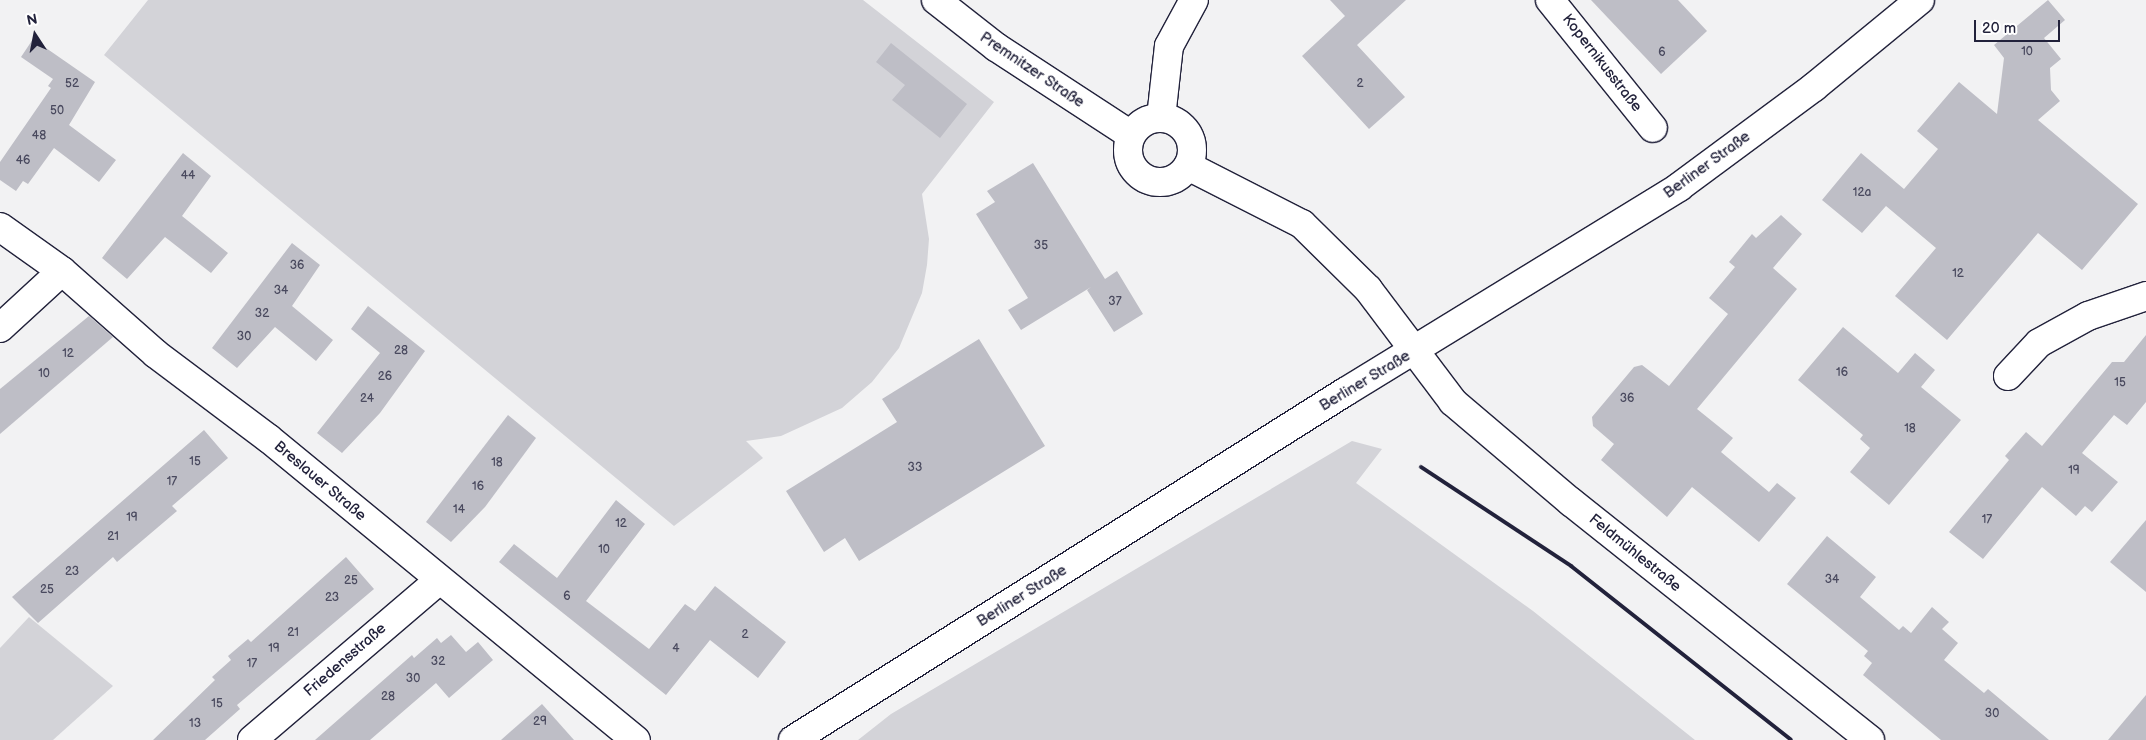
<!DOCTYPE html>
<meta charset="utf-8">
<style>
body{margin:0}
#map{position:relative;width:2146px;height:740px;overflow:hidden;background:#f2f2f3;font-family:"Balsamiq Sans",sans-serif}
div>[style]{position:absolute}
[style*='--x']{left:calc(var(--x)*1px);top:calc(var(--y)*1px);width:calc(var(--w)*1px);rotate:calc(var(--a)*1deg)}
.green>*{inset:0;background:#d3d3d8}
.building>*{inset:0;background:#bebec6}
.roads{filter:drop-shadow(1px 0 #22223b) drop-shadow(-1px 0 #22223b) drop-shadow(0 1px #22223b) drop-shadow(0 -1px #22223b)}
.minor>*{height:28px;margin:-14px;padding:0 14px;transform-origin:14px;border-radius:14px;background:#fff}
.minor>.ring{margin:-14px;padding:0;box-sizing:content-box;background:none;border:28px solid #fff;border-radius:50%}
.rail>*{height:4px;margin:-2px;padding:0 2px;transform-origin:2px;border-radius:2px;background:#22223b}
span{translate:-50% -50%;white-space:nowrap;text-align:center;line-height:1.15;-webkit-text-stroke:4px #fff;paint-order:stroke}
.number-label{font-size:12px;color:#49495e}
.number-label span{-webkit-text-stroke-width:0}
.street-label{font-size:15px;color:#22223b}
.north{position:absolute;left:10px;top:10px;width:50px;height:50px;-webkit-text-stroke:4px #fff;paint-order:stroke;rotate:349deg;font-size:14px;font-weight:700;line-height:20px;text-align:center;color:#22223b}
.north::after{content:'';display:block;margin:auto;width:18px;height:22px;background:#22223b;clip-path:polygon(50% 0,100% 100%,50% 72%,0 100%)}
.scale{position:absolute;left:1974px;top:20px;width:86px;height:22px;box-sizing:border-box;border:2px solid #22223b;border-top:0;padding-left:6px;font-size:15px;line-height:18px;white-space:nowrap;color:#22223b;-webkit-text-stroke:4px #fff;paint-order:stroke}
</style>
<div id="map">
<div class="green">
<i style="clip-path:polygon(148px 0,863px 0,994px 102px,922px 194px,929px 239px,927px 265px,922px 293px,899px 348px,872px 382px,842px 408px,781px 436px,746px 441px,763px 458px,674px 526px,104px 55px)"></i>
<i style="clip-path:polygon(1352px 441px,1382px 449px,1356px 483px,1533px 611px,1695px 740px,858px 740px,891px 714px)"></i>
<i style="clip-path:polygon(29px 617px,113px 686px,53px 740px,0 740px,0 648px)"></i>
</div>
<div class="building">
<i style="clip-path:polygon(1330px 0,1406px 0,1357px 45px,1405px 97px,1369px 129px,1302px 56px,1345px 16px)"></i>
<i style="clip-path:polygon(1591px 0,1678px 0,1707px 31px,1661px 74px)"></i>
<i style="clip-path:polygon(2048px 0,2065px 20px,2044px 38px,2061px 59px,2050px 68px,2051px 90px,2060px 101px,2038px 120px,2138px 204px,2082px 270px,2038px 233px,1947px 340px,1895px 296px,1936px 248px,1886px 206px,1862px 233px,1822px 200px,1861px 153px,1904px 189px,1938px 149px,1917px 131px,1959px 82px,1997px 114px,2004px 58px,1994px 45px)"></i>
<i style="clip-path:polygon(33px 39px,95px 82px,69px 125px,116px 160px,99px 182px,54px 148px,28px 184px,23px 181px,16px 191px,0 180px,0 162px,51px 88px,48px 86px,53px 79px,21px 57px)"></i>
<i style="clip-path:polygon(891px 43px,967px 104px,940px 138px,892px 100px,905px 85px,876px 62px)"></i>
<i style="clip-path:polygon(183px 153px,211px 176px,182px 216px,228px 253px,211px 273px,165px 237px,127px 279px,102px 258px)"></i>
<i style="clip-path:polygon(1033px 163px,1105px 279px,1117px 271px,1143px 314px,1114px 332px,1087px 290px,1091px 287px,1021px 330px,1008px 310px,1028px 298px,976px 214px,995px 202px,987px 191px)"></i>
<i style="clip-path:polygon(1781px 215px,1802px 234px,1773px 268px,1797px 289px,1697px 409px,1733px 438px,1721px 452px,1769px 492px,1777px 483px,1796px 498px,1759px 542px,1692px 487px,1667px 517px,1601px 460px,1614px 444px,1593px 426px,1592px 417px,1634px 367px,1642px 365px,1669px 386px,1728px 314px,1709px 298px,1735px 267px,1729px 262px,1752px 234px,1756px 238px)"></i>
<i style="clip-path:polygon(292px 243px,320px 265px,292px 306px,333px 340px,316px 361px,275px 327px,237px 368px,212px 348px)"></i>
<i style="clip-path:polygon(368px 306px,425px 351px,380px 413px,342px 453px,317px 433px,380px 353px,351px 329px)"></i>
<i style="clip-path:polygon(89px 316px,113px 337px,0 434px,0 389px)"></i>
<i style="clip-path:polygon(1843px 327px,1898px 373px,1915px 353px,1935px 370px,1921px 387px,1961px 420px,1889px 505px,1850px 472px,1870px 448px,1860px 439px,1863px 435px,1798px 380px)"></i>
<i style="clip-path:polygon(2146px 335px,2146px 402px,2127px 425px,2114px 415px,2082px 453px,2118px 482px,2092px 512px,2085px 506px,2076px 516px,2042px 487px,1983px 559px,1949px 532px,2009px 460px,2005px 456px,2026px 432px,2042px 446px,2112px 362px,2124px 362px)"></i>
<i style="clip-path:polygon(979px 339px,1045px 446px,859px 561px,845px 538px,824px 552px,786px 491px,897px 422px,882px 399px)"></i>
<i style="clip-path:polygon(508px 415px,536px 438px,485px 507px,451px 542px,426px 522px)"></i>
<i style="clip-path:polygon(204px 430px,228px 458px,172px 506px,177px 511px,117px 562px,113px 557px,38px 623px,12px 597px)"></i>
<i style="clip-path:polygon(616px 500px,645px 524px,586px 601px,649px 649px,685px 604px,695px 611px,715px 586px,786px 642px,758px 678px,710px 640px,666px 695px,499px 562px,514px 544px,557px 578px)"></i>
<i style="clip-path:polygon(2146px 520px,2146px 592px,2110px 562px)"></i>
<i style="clip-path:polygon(1827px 536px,1876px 577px,1860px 597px,1899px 630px,1903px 626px,1911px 633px,1932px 607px,1949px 622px,1942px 629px,1958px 643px,1944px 660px,1984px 693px,1988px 689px,2049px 740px,1941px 740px,1863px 675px,1872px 663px,1864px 656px,1868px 651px,1787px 584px)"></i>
<i style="clip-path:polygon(346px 557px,374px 589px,237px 705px,240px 709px,205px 740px,153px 740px,215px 680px,212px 677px,231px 660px,228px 656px,248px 639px,251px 642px)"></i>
<i style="clip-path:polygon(451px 635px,466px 652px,478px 642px,493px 660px,449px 698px,436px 683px,370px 740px,315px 740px,412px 655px,414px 658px,437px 638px,441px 643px)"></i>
<i style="clip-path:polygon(2146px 695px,2146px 740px,2108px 740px)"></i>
<i style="clip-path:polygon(542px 704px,574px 740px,501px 740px)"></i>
</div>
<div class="roads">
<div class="minor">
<i style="--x:936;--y:0;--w:76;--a:38.1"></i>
<i style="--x:996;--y:47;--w:161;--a:33.1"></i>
<i style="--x:1550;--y:0;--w:164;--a:51.2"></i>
<i style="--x:1161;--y:118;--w:72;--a:-83.7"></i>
<i style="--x:1169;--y:46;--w:52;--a:-61.5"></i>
<i class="ring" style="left:1128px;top:118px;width:36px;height:36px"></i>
<i style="--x:1188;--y:166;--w:128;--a:27"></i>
<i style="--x:1302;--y:224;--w:93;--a:44.6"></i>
<i style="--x:1368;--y:289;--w:141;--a:53"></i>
<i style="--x:1453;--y:402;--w:155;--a:40.3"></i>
<i style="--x:1571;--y:502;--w:382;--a:38.5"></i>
<i style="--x:0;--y:227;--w:76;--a:35.4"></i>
<i style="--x:62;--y:271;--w:125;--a:41.4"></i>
<i style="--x:156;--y:354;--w:140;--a:36.9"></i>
<i style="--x:268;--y:438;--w:476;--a:39.4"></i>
<i style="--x:0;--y:328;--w:84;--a:-42.6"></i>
<i style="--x:2008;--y:376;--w:45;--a:-46.8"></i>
<i style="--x:2039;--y:343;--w:56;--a:-28.9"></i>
<i style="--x:2088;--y:316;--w:61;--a:-19"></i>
<i style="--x:252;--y:740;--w:245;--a:-40.5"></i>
<i style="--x:793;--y:740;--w:653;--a:-32.23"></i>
<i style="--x:1345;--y:392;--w:392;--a:-31.5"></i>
<i style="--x:1679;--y:187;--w:168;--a:-36.5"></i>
<i style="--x:1814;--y:87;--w:137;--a:-39.4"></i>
</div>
</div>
<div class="rail">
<i style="--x:1421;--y:467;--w:180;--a:33.4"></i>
<i style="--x:1571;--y:566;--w:280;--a:38.3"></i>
</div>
<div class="number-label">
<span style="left:2027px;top:52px">10</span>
<span style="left:1662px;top:53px">6</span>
<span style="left:72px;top:84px">52</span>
<span style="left:1360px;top:84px">2</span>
<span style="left:57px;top:111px">50</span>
<span style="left:39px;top:136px">48</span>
<span style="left:23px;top:161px">46</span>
<span style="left:188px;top:176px">44</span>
<span style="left:1862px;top:193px">12a</span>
<span style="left:1041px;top:246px">35</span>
<span style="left:297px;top:266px">36</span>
<span style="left:1958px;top:274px">12</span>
<span style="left:281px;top:291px">34</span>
<span style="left:1115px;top:302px">37</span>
<span style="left:262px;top:314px">32</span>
<span style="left:244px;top:337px">30</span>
<span style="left:401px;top:351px">28</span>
<span style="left:68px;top:354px">12</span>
<span style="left:1842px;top:373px">16</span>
<span style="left:44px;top:374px">10</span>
<span style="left:385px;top:377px">26</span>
<span style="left:2120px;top:383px">15</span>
<span style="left:367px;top:399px">24</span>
<span style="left:1627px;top:399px">36</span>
<span style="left:1910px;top:429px">18</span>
<span style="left:195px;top:462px">15</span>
<span style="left:497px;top:463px">18</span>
<span style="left:915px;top:468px">33</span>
<span style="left:2074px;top:471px">19</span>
<span style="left:172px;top:482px">17</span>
<span style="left:478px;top:487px">16</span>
<span style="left:459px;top:510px">14</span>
<span style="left:132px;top:518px">19</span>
<span style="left:1987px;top:520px">17</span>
<span style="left:621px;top:524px">12</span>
<span style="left:113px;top:537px">21</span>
<span style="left:604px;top:550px">10</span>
<span style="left:72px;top:572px">23</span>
<span style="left:1832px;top:580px">34</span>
<span style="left:351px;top:581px">25</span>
<span style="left:47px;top:590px">25</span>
<span style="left:567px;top:597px">6</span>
<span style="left:332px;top:598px">23</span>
<span style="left:293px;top:633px">21</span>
<span style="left:745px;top:635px">2</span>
<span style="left:274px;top:649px">19</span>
<span style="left:676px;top:649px">4</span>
<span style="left:438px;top:662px">32</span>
<span style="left:252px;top:664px">17</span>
<span style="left:413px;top:679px">30</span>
<span style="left:388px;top:697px">28</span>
<span style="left:217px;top:704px">15</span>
<span style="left:1992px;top:714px">30</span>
<span style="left:540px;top:722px">29</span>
<span style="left:195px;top:724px">13</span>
</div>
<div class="street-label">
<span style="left:1602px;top:63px;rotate:52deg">Kopernikusstraße</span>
<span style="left:1032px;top:70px;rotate:34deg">Premnitzer Straße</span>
<span style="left:1707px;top:165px;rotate:-36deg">Berliner Straße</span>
<span style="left:1365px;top:381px;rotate:-31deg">Berliner Straße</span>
<span style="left:320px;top:481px;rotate:40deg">Breslauer Straße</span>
<span style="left:1635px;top:553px;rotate:39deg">Feldmühlestraße</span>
<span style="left:1022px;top:596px;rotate:-32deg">Berliner Straße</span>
<span style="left:345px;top:660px;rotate:-41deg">Friedensstraße</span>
</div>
<div class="north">N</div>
<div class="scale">20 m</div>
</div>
